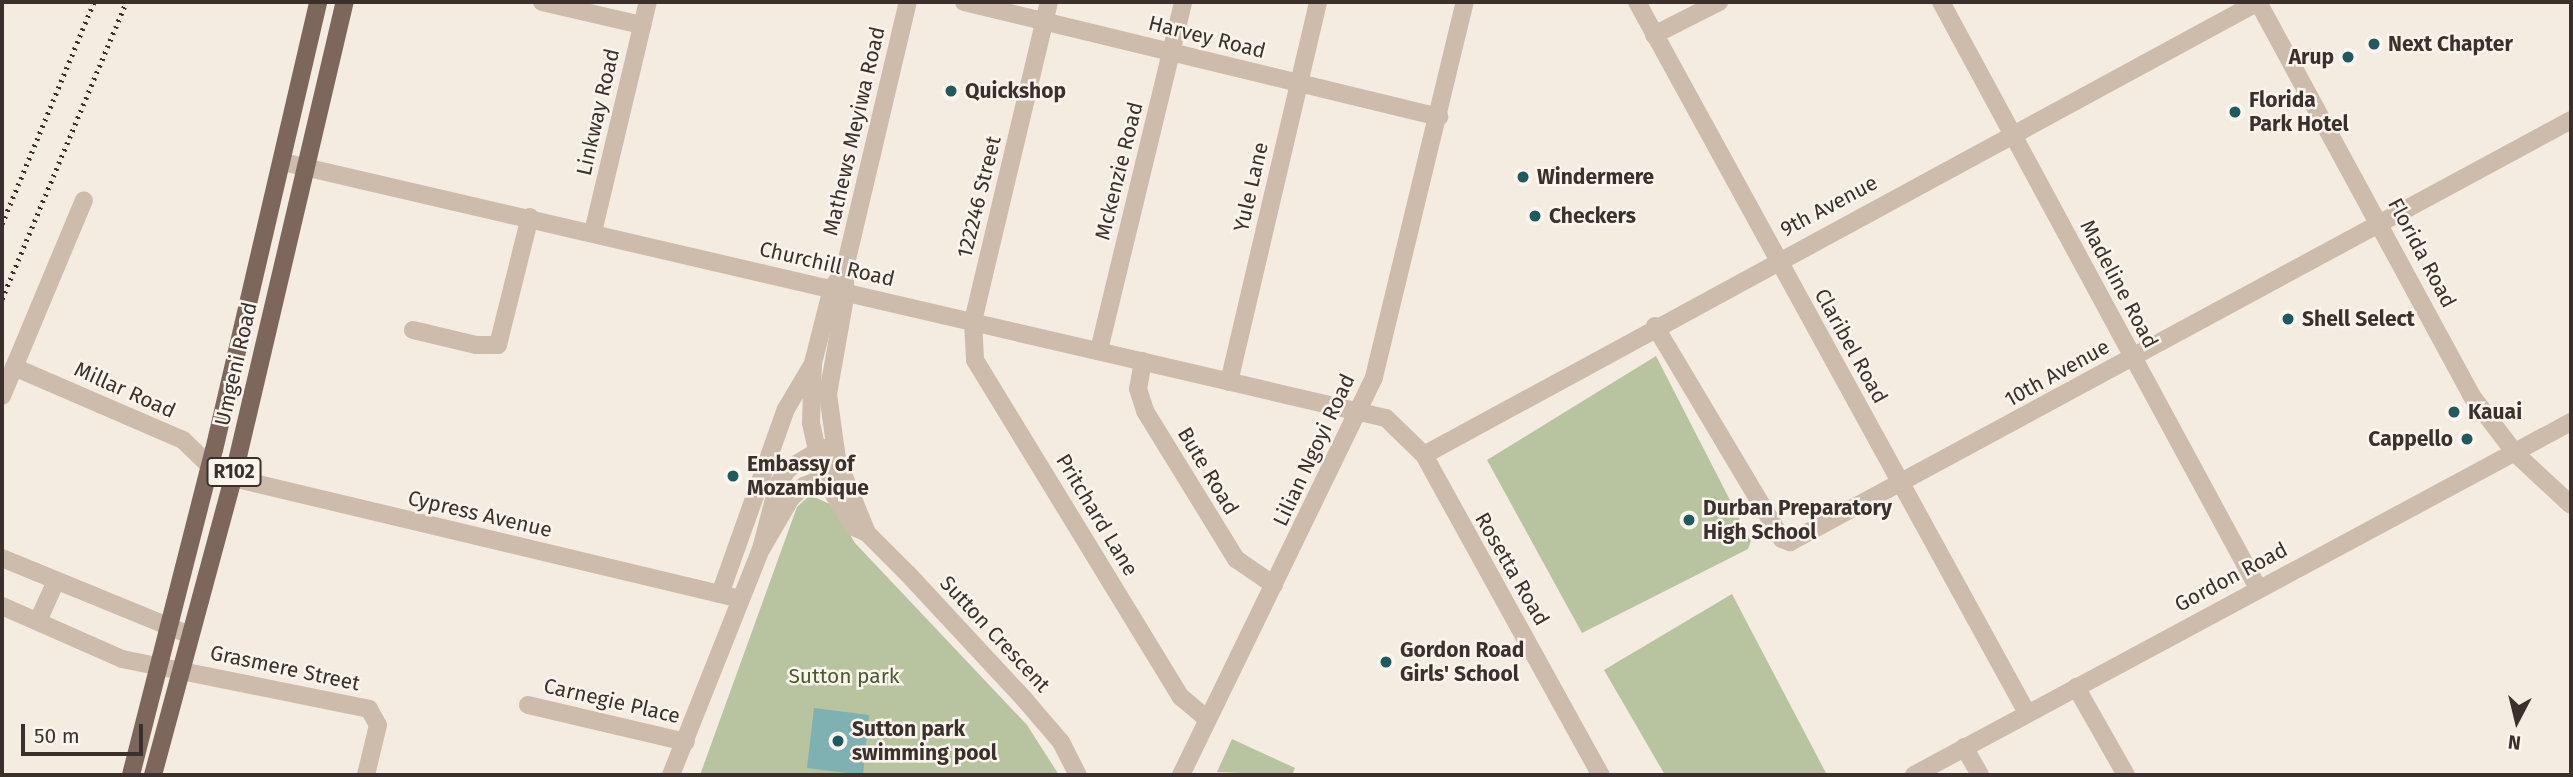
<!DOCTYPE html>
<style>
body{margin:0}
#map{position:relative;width:2573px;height:777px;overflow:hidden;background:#f4ebe1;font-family:"Fira Sans",sans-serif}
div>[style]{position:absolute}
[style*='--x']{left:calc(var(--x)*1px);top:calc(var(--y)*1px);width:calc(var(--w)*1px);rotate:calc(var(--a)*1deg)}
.green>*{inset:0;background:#b8c4a0}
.water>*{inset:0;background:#7fb0b2}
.minor>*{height:18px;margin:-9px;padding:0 9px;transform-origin:9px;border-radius:9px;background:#cdbbac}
.major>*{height:18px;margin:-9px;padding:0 9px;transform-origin:9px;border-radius:9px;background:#7d675c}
.rail>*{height:5px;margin-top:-2.5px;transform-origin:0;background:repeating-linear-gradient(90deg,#3b302b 0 2px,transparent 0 7px)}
.dots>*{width:19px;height:19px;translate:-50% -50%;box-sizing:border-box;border:4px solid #fbf5ee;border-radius:50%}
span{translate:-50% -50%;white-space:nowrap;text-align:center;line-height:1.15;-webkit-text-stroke:5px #fbf5ee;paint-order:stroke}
.shield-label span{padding:2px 5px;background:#fbf5ee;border:2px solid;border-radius:5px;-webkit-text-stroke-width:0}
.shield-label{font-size:19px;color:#3b302b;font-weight:700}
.street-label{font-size:21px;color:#3b302b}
.poi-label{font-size:21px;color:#3b302b;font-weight:700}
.left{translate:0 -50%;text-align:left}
.right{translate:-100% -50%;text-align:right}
.park-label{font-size:21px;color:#4a5a2e}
.frame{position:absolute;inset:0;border:4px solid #3b302b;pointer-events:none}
.north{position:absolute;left:2482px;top:686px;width:70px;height:70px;-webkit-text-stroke:5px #fbf5ee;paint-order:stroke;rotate:187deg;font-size:19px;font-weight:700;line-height:28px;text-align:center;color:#3b302b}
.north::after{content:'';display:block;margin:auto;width:24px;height:32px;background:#3b302b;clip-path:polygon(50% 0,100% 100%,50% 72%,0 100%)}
.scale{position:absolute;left:21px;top:724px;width:122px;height:32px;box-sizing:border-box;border:4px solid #3b302b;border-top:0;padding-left:9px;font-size:21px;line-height:24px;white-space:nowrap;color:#3b302b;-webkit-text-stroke:5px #fbf5ee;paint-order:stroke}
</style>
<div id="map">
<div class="green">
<i style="clip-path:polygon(1656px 356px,1751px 541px,1748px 549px,1582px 633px,1487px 460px)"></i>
<i style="clip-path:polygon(810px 495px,832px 505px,855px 543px,1027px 725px,1059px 775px,700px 775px,797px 507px)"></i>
<i style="clip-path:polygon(1732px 594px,1827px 775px,1665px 775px,1604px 670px)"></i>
<i style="clip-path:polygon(1232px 739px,1295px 768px,1292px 775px,1217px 772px)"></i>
</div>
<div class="water">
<i style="clip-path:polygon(814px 708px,869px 715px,863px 775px,807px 768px)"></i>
</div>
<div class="minor">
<i style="--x:542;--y:2;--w:103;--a:13"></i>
<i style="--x:964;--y:2;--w:489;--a:13.6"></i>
<i style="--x:1049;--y:2;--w:328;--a:103.4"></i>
<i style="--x:973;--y:321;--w:39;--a:87"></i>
<i style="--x:975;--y:360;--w:395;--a:58.6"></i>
<i style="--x:1181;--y:697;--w:34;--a:40"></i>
<i style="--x:1637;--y:2;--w:811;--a:61.25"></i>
<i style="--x:1941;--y:2;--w:666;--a:61.59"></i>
<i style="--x:1654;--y:35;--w:73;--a:-26.9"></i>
<i style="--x:283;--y:162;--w:1132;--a:13.07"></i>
<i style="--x:1386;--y:418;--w:53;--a:44.2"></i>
<i style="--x:1424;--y:455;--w:366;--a:61.1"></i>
<i style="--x:593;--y:232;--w:236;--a:-76.6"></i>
<i style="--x:844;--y:272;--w:20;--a:127"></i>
<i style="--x:832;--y:288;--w:77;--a:104.2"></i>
<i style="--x:813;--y:363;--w:60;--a:91.9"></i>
<i style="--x:811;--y:423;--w:55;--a:77.5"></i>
<i style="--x:823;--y:477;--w:59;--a:58.2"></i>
<i style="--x:854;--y:527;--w:14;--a:25"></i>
<i style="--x:867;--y:533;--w:58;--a:45"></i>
<i style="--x:908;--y:574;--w:172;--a:47.1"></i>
<i style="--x:1025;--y:700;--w:55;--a:49.4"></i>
<i style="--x:1061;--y:742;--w:37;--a:63"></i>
<i style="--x:1655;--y:326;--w:248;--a:59.2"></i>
<i style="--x:1782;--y:539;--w:9;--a:21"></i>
<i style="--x:1790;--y:542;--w:888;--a:-28.38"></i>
<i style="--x:413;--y:330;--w:65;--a:13.4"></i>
<i style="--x:476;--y:345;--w:22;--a:0"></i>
<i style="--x:498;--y:345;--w:132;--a:-76"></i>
<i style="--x:1099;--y:350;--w:358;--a:-76.4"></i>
<i style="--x:1143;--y:361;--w:28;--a:100"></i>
<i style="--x:1138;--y:389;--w:23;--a:72"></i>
<i style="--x:1145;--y:411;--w:174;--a:58.4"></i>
<i style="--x:1236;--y:559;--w:46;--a:34.4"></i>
<i style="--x:14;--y:367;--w:184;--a:23.4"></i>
<i style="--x:183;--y:440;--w:37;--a:44"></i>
<i style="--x:210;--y:466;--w:26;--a:28"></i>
<i style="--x:233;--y:478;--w:522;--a:13.4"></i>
<i style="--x:1229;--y:382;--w:390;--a:-76.8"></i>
<i style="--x:2;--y:396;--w:212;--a:-67.3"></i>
<i style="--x:1424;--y:455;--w:949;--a:-28.51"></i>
<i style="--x:2258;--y:2;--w:447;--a:61.5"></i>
<i style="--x:2471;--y:395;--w:73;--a:52.8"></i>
<i style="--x:2515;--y:453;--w:76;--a:42.9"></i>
<i style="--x:867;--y:533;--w:80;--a:-112.1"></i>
<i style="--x:837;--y:459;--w:66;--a:-97.9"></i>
<i style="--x:828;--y:394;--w:104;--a:-80"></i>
<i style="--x:846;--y:292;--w:20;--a:-96"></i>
<i style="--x:844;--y:272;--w:277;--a:-76.7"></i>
<i style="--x:762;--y:548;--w:58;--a:-59.9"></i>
<i style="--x:791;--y:498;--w:18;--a:-43"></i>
<i style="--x:804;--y:486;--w:33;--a:-23"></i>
<i style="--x:2;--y:558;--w:203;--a:22.3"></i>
<i style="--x:720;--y:594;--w:196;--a:-70.4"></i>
<i style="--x:786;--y:409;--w:49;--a:-59.2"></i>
<i style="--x:2;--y:606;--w:131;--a:23.8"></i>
<i style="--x:122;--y:659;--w:252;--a:11.4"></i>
<i style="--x:369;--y:709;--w:18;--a:61"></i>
<i style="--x:378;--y:725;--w:51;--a:103.5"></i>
<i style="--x:38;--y:621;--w:44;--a:-65.8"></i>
<i style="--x:2076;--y:687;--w:101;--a:60.4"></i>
<i style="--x:528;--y:705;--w:162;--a:13.2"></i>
<i style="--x:1964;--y:747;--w:32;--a:60"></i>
<i style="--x:671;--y:775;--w:243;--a:-68.3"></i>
<i style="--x:761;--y:549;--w:67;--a:-75.3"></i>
<i style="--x:778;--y:484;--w:18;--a:-56"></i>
<i style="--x:788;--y:469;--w:41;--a:-31"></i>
<i style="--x:1181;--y:775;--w:442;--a:-64.1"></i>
<i style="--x:1374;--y:377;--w:386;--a:-76.4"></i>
<i style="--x:1914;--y:775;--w:746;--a:-28.25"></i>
</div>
<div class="major">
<i style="--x:131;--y:775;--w:335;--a:-75.7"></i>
<i style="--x:214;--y:450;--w:460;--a:-76.9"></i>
<i style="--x:153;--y:775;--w:308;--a:-74.9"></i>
<i style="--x:233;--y:478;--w:489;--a:-76.8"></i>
</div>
<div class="rail">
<i style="--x:2;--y:224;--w:240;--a:-67.5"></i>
<i style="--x:2;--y:299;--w:322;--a:-67.3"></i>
</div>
<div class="dots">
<i style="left:2374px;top:44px;background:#1f5a5e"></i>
<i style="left:2348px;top:57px;background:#1f5a5e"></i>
<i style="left:951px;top:91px;background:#1f5a5e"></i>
<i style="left:2235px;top:112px;background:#1f5a5e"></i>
<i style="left:1523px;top:177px;background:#1f5a5e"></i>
<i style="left:1535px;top:216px;background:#1f5a5e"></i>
<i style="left:2288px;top:319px;background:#1f5a5e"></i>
<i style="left:2454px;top:412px;background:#1f5a5e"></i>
<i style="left:2467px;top:439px;background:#1f5a5e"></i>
<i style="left:733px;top:476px;background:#1f5a5e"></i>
<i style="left:1689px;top:520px;background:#1f5a5e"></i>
<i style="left:1386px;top:662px;background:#1f5a5e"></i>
<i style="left:838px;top:741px;background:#1f5a5e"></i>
</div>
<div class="shield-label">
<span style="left:234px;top:472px">R102</span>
</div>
<div class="street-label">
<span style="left:1207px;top:37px;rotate:14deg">Harvey Road</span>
<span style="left:598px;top:112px;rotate:-77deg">Linkway Road</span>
<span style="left:854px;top:131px;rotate:-77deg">Mathews Meyiwa Road</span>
<span style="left:1119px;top:171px;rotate:-76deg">Mckenzie Road</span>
<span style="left:1251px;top:187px;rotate:-77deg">Yule Lane</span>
<span style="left:979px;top:197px;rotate:-76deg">122246 Street</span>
<span style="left:1829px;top:206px;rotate:-28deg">9th Avenue</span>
<span style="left:2422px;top:253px;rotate:62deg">Florida Road</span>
<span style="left:827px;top:264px;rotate:13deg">Churchill Road</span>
<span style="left:2119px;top:284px;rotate:62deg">Madeline Road</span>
<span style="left:1851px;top:346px;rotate:61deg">Claribel Road</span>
<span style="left:236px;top:364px;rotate:-77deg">Umgeni Road</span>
<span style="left:2057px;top:373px;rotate:-29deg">10th Avenue</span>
<span style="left:125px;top:390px;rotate:24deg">Millar Road</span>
<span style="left:1314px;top:450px;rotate:-65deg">Lilian Ngoyi Road</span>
<span style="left:1208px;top:471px;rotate:59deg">Bute Road</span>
<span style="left:480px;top:514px;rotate:13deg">Cypress Avenue</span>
<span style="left:1097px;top:515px;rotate:59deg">Pritchard Lane</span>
<span style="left:1512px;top:569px;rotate:60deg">Rosetta Road</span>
<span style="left:2231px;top:577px;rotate:-28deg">Gordon Road</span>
<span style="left:995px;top:634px;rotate:47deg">Sutton Crescent</span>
<span style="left:285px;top:668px;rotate:12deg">Grasmere Street</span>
<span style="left:612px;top:701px;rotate:13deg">Carnegie Place</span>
</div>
<div class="poi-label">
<span class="left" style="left:2388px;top:44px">Next Chapter</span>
<span class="right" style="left:2334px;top:57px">Arup</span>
<span class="left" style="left:965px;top:91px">Quickshop</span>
<span class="left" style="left:2249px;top:112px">Florida<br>Park Hotel</span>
<span class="left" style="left:1537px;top:177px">Windermere</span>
<span class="left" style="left:1549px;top:216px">Checkers</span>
<span class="left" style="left:2302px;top:319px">Shell Select</span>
<span class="left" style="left:2468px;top:412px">Kauai</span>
<span class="right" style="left:2453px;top:439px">Cappello</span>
<span class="left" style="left:747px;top:476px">Embassy of<br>Mozambique</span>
<span class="left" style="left:1703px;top:520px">Durban Preparatory<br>High School</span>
<span class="left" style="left:1400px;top:662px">Gordon Road<br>Girls' School</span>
<span class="left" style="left:852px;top:741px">Sutton park<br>swimming pool</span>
</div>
<div class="park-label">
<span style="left:844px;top:676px">Sutton park</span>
</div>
<div class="frame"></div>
<div class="north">N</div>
<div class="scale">50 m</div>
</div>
